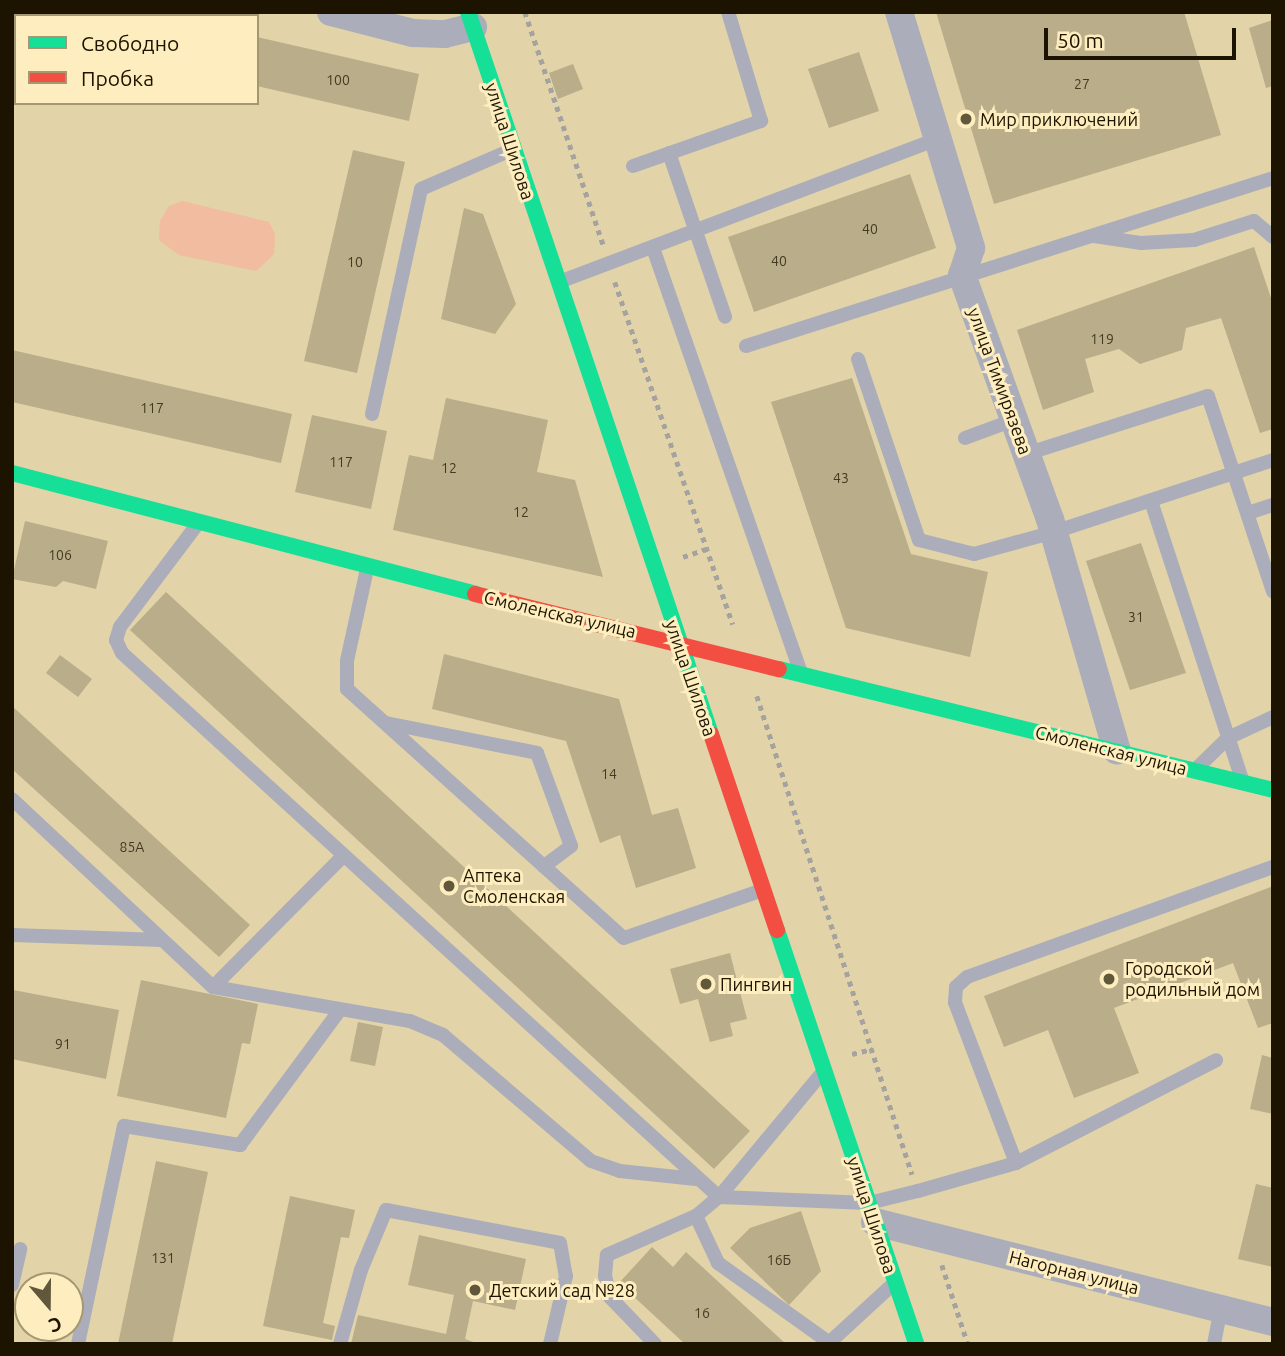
<!DOCTYPE html>
<meta charset="utf-8">
<style>
body{margin:0}
#map{position:relative;width:1285px;height:1356px;overflow:hidden;background:#e2d3a8;font-family:Ubuntu,sans-serif}
div>[style]{position:absolute}
[style*='--x']{left:calc(var(--x)*1px);top:calc(var(--y)*1px);width:calc(var(--w)*1px);rotate:calc(var(--a)*1deg)}
.green>*{inset:0;background:#f1bc9f}
.building>*{inset:0;background:#b9ad8a}
.path>*{height:4.5px;margin-top:-2.25px;transform-origin:0;background:repeating-linear-gradient(90deg,#a5a3a0 0 5px,transparent 0 10px)}
.lane>*{height:14px;margin:-7px;padding:0 7px;transform-origin:7px;border-radius:7px;background:#abaeba}
.street>*{height:28px;margin:-14px;padding:0 14px;transform-origin:14px;border-radius:14px;background:#abaeba}
.fast>*{height:16px;margin:-8px;padding:0 8px;transform-origin:8px;border-radius:8px;background:#16e098}
.jam>*{height:16px;margin:-8px;padding:0 8px;transform-origin:8px;border-radius:8px;background:#f24e42}
.dots>*{width:19px;height:19px;translate:-50% -50%;box-sizing:border-box;border:4px solid #feeebf;border-radius:50%}
span{translate:-50% -50%;white-space:nowrap;text-align:center;line-height:1.15;-webkit-text-stroke:6px #feeebf;paint-order:stroke}
.number-label{font-size:14px;color:#433a22}
.number-label span{-webkit-text-stroke-width:0}
.poi-label{font-size:18px;color:#1c1400}
.left{translate:0 -50%;text-align:left}
.street-label{font-size:18px;color:#1c1400}
.frame{position:absolute;inset:0;border:14px solid #1c1400;pointer-events:none}
.legend{position:absolute;left:14px;top:14px;width:245px;height:91px;box-sizing:border-box;background:#feeebf;border:2px solid #a49773;margin:0;padding:9px 12px;list-style:none;font-size:21px;color:#1c1400}
.legend li{display:flex;align-items:center;gap:14px;height:35px}
.legend b{width:35px;border:2px solid #a49773}
.north{position:absolute;left:14px;top:1272px;width:70px;height:70px;box-sizing:border-box;background:#feeebf;border:2px solid #a49773;border-radius:50%;rotate:160deg;font-size:19px;font-weight:700;line-height:28px;text-align:center;color:#1c1400}
.north::after{content:'';display:block;margin:auto;width:24px;height:32px;background:#61573b;clip-path:polygon(50% 0,100% 100%,50% 72%,0 100%)}
.scale{position:absolute;left:1044px;top:28px;width:192px;height:32px;box-sizing:border-box;border:4px solid #1c1400;border-top:0;padding-left:9px;font-size:21px;line-height:24px;white-space:nowrap;color:#1c1400;-webkit-text-stroke:5px #feeebf;paint-order:stroke}
</style>
<div id="map">
<div class="green">
<i style="clip-path:polygon(182px 201px,269px 222px,275px 234px,274px 254px,256px 271px,179px 255px,159px 240px,160px 221px,169px 206px)"></i>
</div>
<div class="building">
<i style="clip-path:polygon(66px 12px,147px 12px,158px 15px,65px 16px)"></i>
<i style="clip-path:polygon(936px 12px,1184px 12px,1221px 135px,994px 204px)"></i>
<i style="clip-path:polygon(1273px 20px,1273px 86px,1266px 88px,1249px 28px)"></i>
<i style="clip-path:polygon(257px 37px,419px 74px,409px 121px,257px 86px)"></i>
<i style="clip-path:polygon(859px 52px,879px 111px,829px 128px,808px 69px)"></i>
<i style="clip-path:polygon(573px 64px,583px 89px,558px 99px,549px 73px)"></i>
<i style="clip-path:polygon(353px 150px,405px 162px,357px 373px,304px 361px)"></i>
<i style="clip-path:polygon(910px 174px,936px 248px,754px 312px,728px 237px)"></i>
<i style="clip-path:polygon(464px 208px,483px 214px,516px 304px,495px 334px,441px 319px)"></i>
<i style="clip-path:polygon(1254px 247px,1273px 304px,1273px 429px,1260px 433px,1221px 318px,1186px 328px,1182px 350px,1140px 364px,1119px 349px,1085px 359px,1094px 392px,1043px 410px,1017px 330px)"></i>
<i style="clip-path:polygon(12px 350px,292px 414px,281px 463px,12px 402px)"></i>
<i style="clip-path:polygon(852px 378px,911px 554px,988px 572px,970px 657px,846px 628px,771px 402px)"></i>
<i style="clip-path:polygon(446px 398px,548px 420px,537px 472px,575px 480px,603px 577px,393px 530px,409px 455px,433px 460px)"></i>
<i style="clip-path:polygon(312px 415px,387px 431px,371px 509px,295px 492px)"></i>
<i style="clip-path:polygon(25px 521px,108px 541px,96px 589px,63px 581px,56px 587px,12px 579px)"></i>
<i style="clip-path:polygon(1141px 543px,1186px 673px,1130px 690px,1086px 561px)"></i>
<i style="clip-path:polygon(166px 592px,750px 1131px,714px 1169px,130px 630px)"></i>
<i style="clip-path:polygon(444px 654px,619px 699px,652px 815px,678px 808px,696px 868px,636px 888px,620px 835px,600px 843px,566px 741px,432px 709px)"></i>
<i style="clip-path:polygon(60px 655px,92px 679px,78px 697px,46px 673px)"></i>
<i style="clip-path:polygon(12px 706px,250px 925px,219px 957px,12px 769px)"></i>
<i style="clip-path:polygon(1273px 886px,1273px 1023px,1258px 1028px,1233px 963px,1114px 1008px,1139px 1073px,1074px 1098px,1048px 1030px,1004px 1047px,984px 996px)"></i>
<i style="clip-path:polygon(730px 953px,747px 1019px,730px 1023px,733px 1036px,710px 1042px,698px 999px,680px 1004px,670px 969px)"></i>
<i style="clip-path:polygon(141px 980px,258px 1004px,250px 1044px,242px 1043px,226px 1118px,117px 1096px)"></i>
<i style="clip-path:polygon(13px 990px,119px 1010px,106px 1079px,12px 1059px)"></i>
<i style="clip-path:polygon(358px 1022px,383px 1027px,375px 1066px,350px 1061px)"></i>
<i style="clip-path:polygon(1262px 1055px,1273px 1058px,1273px 1114px,1250px 1109px)"></i>
<i style="clip-path:polygon(156px 1161px,208px 1172px,172px 1344px,118px 1344px)"></i>
<i style="clip-path:polygon(1256px 1184px,1273px 1188px,1273px 1267px,1238px 1259px)"></i>
<i style="clip-path:polygon(290px 1196px,355px 1210px,349px 1238px,341px 1237px,323px 1323px,335px 1326px,332px 1340px,263px 1326px)"></i>
<i style="clip-path:polygon(801px 1211px,821px 1271px,789px 1305px,730px 1248px,750px 1228px)"></i>
<i style="clip-path:polygon(419px 1235px,526px 1259px,515px 1310px,473px 1301px,465px 1339px,479px 1344px,351px 1344px,358px 1315px,446px 1334px,454px 1295px,408px 1285px)"></i>
<i style="clip-path:polygon(652px 1247px,673px 1267px,686px 1252px,786px 1344px,685px 1344px,619px 1283px)"></i>
</div>
<div class="path">
<i style="--x:525;--y:12;--w:248;--a:71.4"></i>
<i style="--x:615;--y:282;--w:362;--a:71"></i>
<i style="--x:683;--y:557;--w:24;--a:-19"></i>
<i style="--x:757;--y:696;--w:503;--a:72.03"></i>
<i style="--x:852;--y:1054;--w:21;--a:-14"></i>
<i style="--x:942;--y:1265;--w:83;--a:71.8"></i>
</div>
<div class="lane">
<i style="--x:669;--y:153;--w:173;--a:71.1"></i>
<i style="--x:633;--y:166;--w:136;--a:-19.4"></i>
<i style="--x:761;--y:121;--w:114;--a:-106.8"></i>
<i style="--x:1094;--y:236;--w:48;--a:8.5"></i>
<i style="--x:1141;--y:243;--w:53;--a:-3.2"></i>
<i style="--x:1194;--y:240;--w:63;--a:-17.6"></i>
<i style="--x:1254;--y:221;--w:25;--a:40"></i>
<i style="--x:653;--y:248;--w:447;--a:70.8"></i>
<i style="--x:559;--y:282;--w:402;--a:-20.7"></i>
<i style="--x:746;--y:346;--w:553;--a:-17.68"></i>
<i style="--x:858;--y:359;--w:191;--a:71.4"></i>
<i style="--x:919;--y:540;--w:57;--a:14.3"></i>
<i style="--x:974;--y:554;--w:83;--a:-15.4"></i>
<i style="--x:1054;--y:532;--w:231;--a:-18.2"></i>
<i style="--x:372;--y:414;--w:230;--a:-77.7"></i>
<i style="--x:421;--y:189;--w:98;--a:-23.4"></i>
<i style="--x:965;--y:438;--w:52;--a:-20.2"></i>
<i style="--x:1026;--y:454;--w:191;--a:-17.7"></i>
<i style="--x:1208;--y:396;--w:206;--a:71.6"></i>
<i style="--x:1151;--y:501;--w:293;--a:71.9"></i>
<i style="--x:1248;--y:513;--w:26;--a:-18"></i>
<i style="--x:196;--y:526;--w:126;--a:127"></i>
<i style="--x:120;--y:627;--w:14;--a:107"></i>
<i style="--x:116;--y:640;--w:14;--a:65"></i>
<i style="--x:122;--y:653;--w:808;--a:42.34"></i>
<i style="--x:719;--y:1197;--w:150;--a:2.3"></i>
<i style="--x:869;--y:1203;--w:50;--a:-13.8"></i>
<i style="--x:918;--y:1191;--w:102;--a:-15.9"></i>
<i style="--x:1016;--y:1163;--w:225;--a:-27.2"></i>
<i style="--x:367;--y:569;--w:94;--a:102.3"></i>
<i style="--x:347;--y:661;--w:28;--a:90"></i>
<i style="--x:347;--y:689;--w:372;--a:42"></i>
<i style="--x:624;--y:938;--w:147;--a:-19.1"></i>
<i style="--x:386;--y:723;--w:154;--a:11.2"></i>
<i style="--x:537;--y:753;--w:99;--a:69.9"></i>
<i style="--x:571;--y:846;--w:34;--a:143"></i>
<i style="--x:1197;--y:768;--w:43;--a:-44.1"></i>
<i style="--x:1228;--y:738;--w:50;--a:-25"></i>
<i style="--x:12;--y:799;--w:275;--a:43.1"></i>
<i style="--x:213;--y:987;--w:200;--a:9.8"></i>
<i style="--x:410;--y:1021;--w:36;--a:23"></i>
<i style="--x:443;--y:1035;--w:194;--a:40.4"></i>
<i style="--x:591;--y:1161;--w:31;--a:19"></i>
<i style="--x:620;--y:1171;--w:76;--a:6"></i>
<i style="--x:12;--y:935;--w:150;--a:1.9"></i>
<i style="--x:213;--y:987;--w:185;--a:-45.2"></i>
<i style="--x:1016;--y:1163;--w:172;--a:-110.8"></i>
<i style="--x:955;--y:1002;--w:15;--a:-86"></i>
<i style="--x:956;--y:987;--w:15;--a:-42"></i>
<i style="--x:967;--y:977;--w:325;--a:-19.8"></i>
<i style="--x:696;--y:1216;--w:52;--a:64.9"></i>
<i style="--x:718;--y:1263;--w:139;--a:35.6"></i>
<i style="--x:12;--y:1285;--w:37;--a:-77"></i>
<i style="--x:830;--y:1342;--w:86;--a:-42.6"></i>
<i style="--x:78;--y:1344;--w:223;--a:-78.1"></i>
<i style="--x:124;--y:1126;--w:118;--a:9.3"></i>
<i style="--x:240;--y:1145;--w:168;--a:-53.5"></i>
<i style="--x:340;--y:1344;--w:77;--a:-74.2"></i>
<i style="--x:361;--y:1270;--w:65;--a:-67.4"></i>
<i style="--x:386;--y:1210;--w:177;--a:10.7"></i>
<i style="--x:560;--y:1243;--w:34;--a:80"></i>
<i style="--x:566;--y:1276;--w:70;--a:103.2"></i>
<i style="--x:655;--y:1344;--w:65;--a:-133.8"></i>
<i style="--x:610;--y:1297;--w:22;--a:-103"></i>
<i style="--x:605;--y:1276;--w:21;--a:-85"></i>
<i style="--x:607;--y:1255;--w:97;--a:-23.7"></i>
<i style="--x:696;--y:1216;--w:30;--a:-40"></i>
<i style="--x:719;--y:1197;--w:160;--a:-50.3"></i>
<i style="--x:1214;--y:1344;--w:36;--a:-79"></i>
</div>
<div class="street">
<i style="--x:331;--y:12;--w:85;--a:14.4"></i>
<i style="--x:413;--y:33;--w:32;--a:2"></i>
<i style="--x:445;--y:34;--w:29;--a:-14"></i>
<i style="--x:899;--y:12;--w:247;--a:73"></i>
<i style="--x:971;--y:248;--w:28;--a:108"></i>
<i style="--x:962;--y:275;--w:259;--a:70.2"></i>
<i style="--x:1050;--y:519;--w:241;--a:73.9"></i>
<i style="--x:875;--y:1222;--w:410;--a:14.1"></i>
</div>
<div class="fast">
<i style="--x:468;--y:12;--w:762;--a:71.4"></i>
<i style="--x:12;--y:473;--w:479;--a:14.6"></i>
<i style="--x:779;--y:669;--w:509;--a:13.76"></i>
<i style="--x:777;--y:930;--w:437;--a:71.4"></i>
</div>
<div class="jam">
<i style="--x:475;--y:594;--w:313;--a:13.9"></i>
<i style="--x:711;--y:734;--w:207;--a:71.4"></i>
</div>
<div class="dots">
<i style="left:966px;top:119px;background:#61573b"></i>
<i style="left:449px;top:886px;background:#61573b"></i>
<i style="left:1109px;top:979px;background:#61573b"></i>
<i style="left:706px;top:984px;background:#61573b"></i>
<i style="left:475px;top:1290px;background:#61573b"></i>
</div>
<div class="number-label">
<span style="left:338px;top:80px">100</span>
<span style="left:1082px;top:84px">27</span>
<span style="left:870px;top:229px">40</span>
<span style="left:779px;top:261px">40</span>
<span style="left:355px;top:262px">10</span>
<span style="left:1102px;top:339px">119</span>
<span style="left:152px;top:408px">117</span>
<span style="left:341px;top:462px">117</span>
<span style="left:449px;top:468px">12</span>
<span style="left:841px;top:478px">43</span>
<span style="left:521px;top:512px">12</span>
<span style="left:60px;top:555px">106</span>
<span style="left:1136px;top:617px">31</span>
<span style="left:609px;top:774px">14</span>
<span style="left:132px;top:847px">85А</span>
<span style="left:63px;top:1044px">91</span>
<span style="left:163px;top:1258px">131</span>
<span style="left:779px;top:1260px">16Б</span>
<span style="left:702px;top:1313px">16</span>
</div>
<div class="poi-label">
<span class="left" style="left:980px;top:119px">Мир приключений</span>
<span class="left" style="left:463px;top:886px">Аптека<br>Смоленская</span>
<span class="left" style="left:1125px;top:979px">Городской<br>родильный дом</span>
<span class="left" style="left:720px;top:984px">Пингвин</span>
<span class="left" style="left:489px;top:1290px">Детский сад №28</span>
</div>
<div class="street-label">
<span style="left:510px;top:141px;rotate:72deg">улица Шилова</span>
<span style="left:1000px;top:381px;rotate:70deg">улица Тимирязева</span>
<span style="left:560px;top:614px;rotate:13deg">Смоленская улица</span>
<span style="left:691px;top:678px;rotate:71deg">улица Шилова</span>
<span style="left:1111px;top:750px;rotate:14deg">Смоленская улица</span>
<span style="left:872px;top:1215px;rotate:72deg">улица Шилова</span>
<span style="left:1074px;top:1272px;rotate:14deg">Нагорная улица</span>
</div>
<div class="frame"></div>
<ul class="legend">
<li><b style="height:9px;background:#16e098"></b>Свободно</li>
<li><b style="height:9px;background:#f24e42"></b>Пробка</li>
</ul>
<div class="north">С</div>
<div class="scale">50 m</div>
</div>
